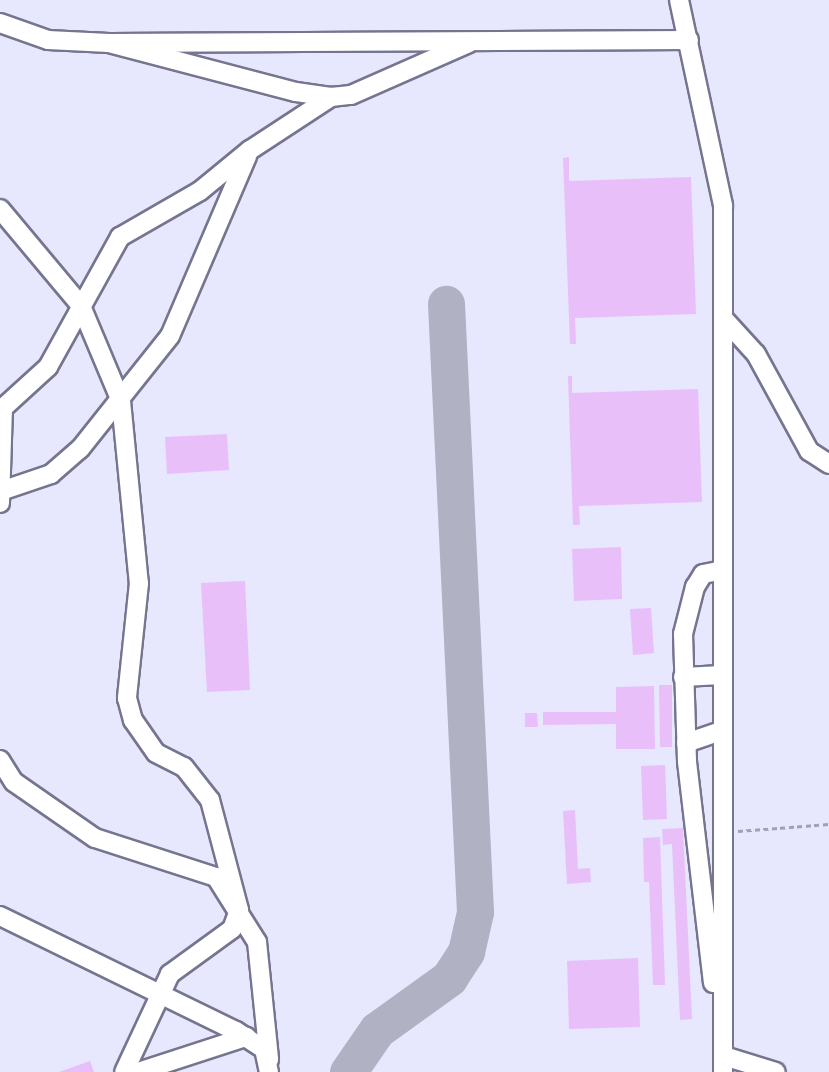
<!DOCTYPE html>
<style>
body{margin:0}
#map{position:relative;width:829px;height:1072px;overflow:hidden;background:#e7e7fe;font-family:"Work Sans",sans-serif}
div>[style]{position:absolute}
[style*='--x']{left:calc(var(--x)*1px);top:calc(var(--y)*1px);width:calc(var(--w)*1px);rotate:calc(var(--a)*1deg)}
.taxiway>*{height:37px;margin:-18.5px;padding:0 18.5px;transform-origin:18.5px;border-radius:18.5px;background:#b1b1c4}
.building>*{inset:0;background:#e9bffa}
.path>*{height:2.5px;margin-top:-1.25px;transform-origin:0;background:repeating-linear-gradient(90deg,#a1a1b4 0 5px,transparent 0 8.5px)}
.roads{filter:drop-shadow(2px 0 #75758f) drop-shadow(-2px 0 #75758f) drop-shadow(0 2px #75758f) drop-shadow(0 -2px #75758f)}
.minor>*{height:18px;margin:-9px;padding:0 9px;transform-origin:9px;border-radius:9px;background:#fff}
span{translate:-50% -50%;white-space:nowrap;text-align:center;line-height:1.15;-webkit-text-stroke:6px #fff;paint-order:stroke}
</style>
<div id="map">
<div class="taxiway">
<i style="--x:348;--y:1072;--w:51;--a:-55.4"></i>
<i style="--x:377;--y:1030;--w:89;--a:-35.8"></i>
<i style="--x:449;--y:978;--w:31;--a:-57"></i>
<i style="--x:466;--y:952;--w:41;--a:-77.3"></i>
<i style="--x:475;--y:912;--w:609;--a:-92.73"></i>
</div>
<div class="building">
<i style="clip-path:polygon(569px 157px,569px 181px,691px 177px,696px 314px,575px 318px,576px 344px,570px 344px,563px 158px)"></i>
<i style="clip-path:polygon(568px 376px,572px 376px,572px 393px,698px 389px,702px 502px,579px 506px,580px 525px,573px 525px)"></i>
<i style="clip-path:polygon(227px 434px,229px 470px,167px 474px,165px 437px)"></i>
<i style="clip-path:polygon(621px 547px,622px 599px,574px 601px,572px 549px)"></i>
<i style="clip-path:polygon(245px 581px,250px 690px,207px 692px,201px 583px)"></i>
<i style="clip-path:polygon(651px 608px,654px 653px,633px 655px,630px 609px)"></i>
<i style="clip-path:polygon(659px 685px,672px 685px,672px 747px,660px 747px)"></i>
<i style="clip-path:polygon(654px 686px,655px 749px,616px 749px,616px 724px,543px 725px,543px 712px,616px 712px,616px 687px)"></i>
<i style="clip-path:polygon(525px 713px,537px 713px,538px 727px,525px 727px)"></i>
<i style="clip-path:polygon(665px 765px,667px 819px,643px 820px,641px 766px)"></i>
<i style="clip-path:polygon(575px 810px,578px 869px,590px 868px,591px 882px,567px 884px,563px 811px)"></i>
<i style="clip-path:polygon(683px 828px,692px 1019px,680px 1020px,672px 844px,663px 845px,662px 829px)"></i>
<i style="clip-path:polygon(660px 837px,665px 985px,653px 985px,649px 882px,644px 882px,643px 838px)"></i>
<i style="clip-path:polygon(638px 958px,640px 1027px,569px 1029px,567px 961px)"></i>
<i style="clip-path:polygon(90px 1061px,94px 1072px,59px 1072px)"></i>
</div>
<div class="path">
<i style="--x:738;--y:831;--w:91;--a:-4.4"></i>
</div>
<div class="roads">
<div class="minor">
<i style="--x:679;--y:0;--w:210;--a:77.9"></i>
<i style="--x:723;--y:205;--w:867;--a:90"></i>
<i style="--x:0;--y:23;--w:51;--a:19.5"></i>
<i style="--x:48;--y:40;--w:61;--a:2.8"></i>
<i style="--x:109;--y:43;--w:193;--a:14.7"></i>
<i style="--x:296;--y:92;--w:35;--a:8"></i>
<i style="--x:331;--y:97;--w:20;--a:-6"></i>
<i style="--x:351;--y:95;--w:129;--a:-23.8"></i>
<i style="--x:109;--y:43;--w:580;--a:-0.3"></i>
<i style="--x:0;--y:209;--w:126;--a:50.1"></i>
<i style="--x:81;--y:306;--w:103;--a:67.2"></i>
<i style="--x:121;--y:401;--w:183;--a:84.4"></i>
<i style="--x:139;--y:583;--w:116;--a:96"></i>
<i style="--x:127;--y:698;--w:23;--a:75"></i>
<i style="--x:133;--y:720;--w:40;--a:55.1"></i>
<i style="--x:156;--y:753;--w:31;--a:27"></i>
<i style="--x:184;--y:767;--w:42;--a:51.8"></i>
<i style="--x:210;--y:800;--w:114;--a:75.2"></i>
<i style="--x:239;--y:910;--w:20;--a:110"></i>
<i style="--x:232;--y:929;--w:77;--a:144"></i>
<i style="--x:170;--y:974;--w:108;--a:115.1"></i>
<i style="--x:724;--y:319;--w:47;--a:47.6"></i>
<i style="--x:756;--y:354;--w:111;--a:61.3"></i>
<i style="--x:809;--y:451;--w:24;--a:33"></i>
<i style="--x:1;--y:491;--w:53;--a:-18.8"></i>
<i style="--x:51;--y:474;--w:38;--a:-41"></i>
<i style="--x:80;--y:449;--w:144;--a:-51.5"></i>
<i style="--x:170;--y:336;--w:196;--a:-66.8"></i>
<i style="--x:0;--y:503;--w:95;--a:-88.2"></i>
<i style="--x:3;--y:408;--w:61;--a:-42.3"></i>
<i style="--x:48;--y:367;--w:149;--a:-61"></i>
<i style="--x:120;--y:237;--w:92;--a:-29.9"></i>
<i style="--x:200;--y:191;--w:65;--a:-39.4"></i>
<i style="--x:250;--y:150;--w:97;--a:-33.2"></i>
<i style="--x:683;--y:677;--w:39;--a:-3"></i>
<i style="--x:686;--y:743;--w:37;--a:-19"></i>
<i style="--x:0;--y:760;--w:26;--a:58"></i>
<i style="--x:14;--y:782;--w:98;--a:34.7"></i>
<i style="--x:95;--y:838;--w:127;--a:17.9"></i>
<i style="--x:216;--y:877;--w:77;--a:57.8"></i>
<i style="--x:257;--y:942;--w:118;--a:84.1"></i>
<i style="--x:0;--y:916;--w:263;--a:26"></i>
<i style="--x:236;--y:1031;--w:33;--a:33"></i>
<i style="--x:264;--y:1049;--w:24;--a:78"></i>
<i style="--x:713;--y:983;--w:224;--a:-96.7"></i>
<i style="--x:687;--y:761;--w:127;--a:-91.8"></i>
<i style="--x:683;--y:634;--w:49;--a:-75.7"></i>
<i style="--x:695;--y:587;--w:15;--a:-58"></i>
<i style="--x:703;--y:574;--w:20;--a:-11"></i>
<i style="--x:724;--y:1056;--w:54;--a:17.1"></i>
<i style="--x:138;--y:1072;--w:114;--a:-18"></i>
</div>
</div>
</div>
